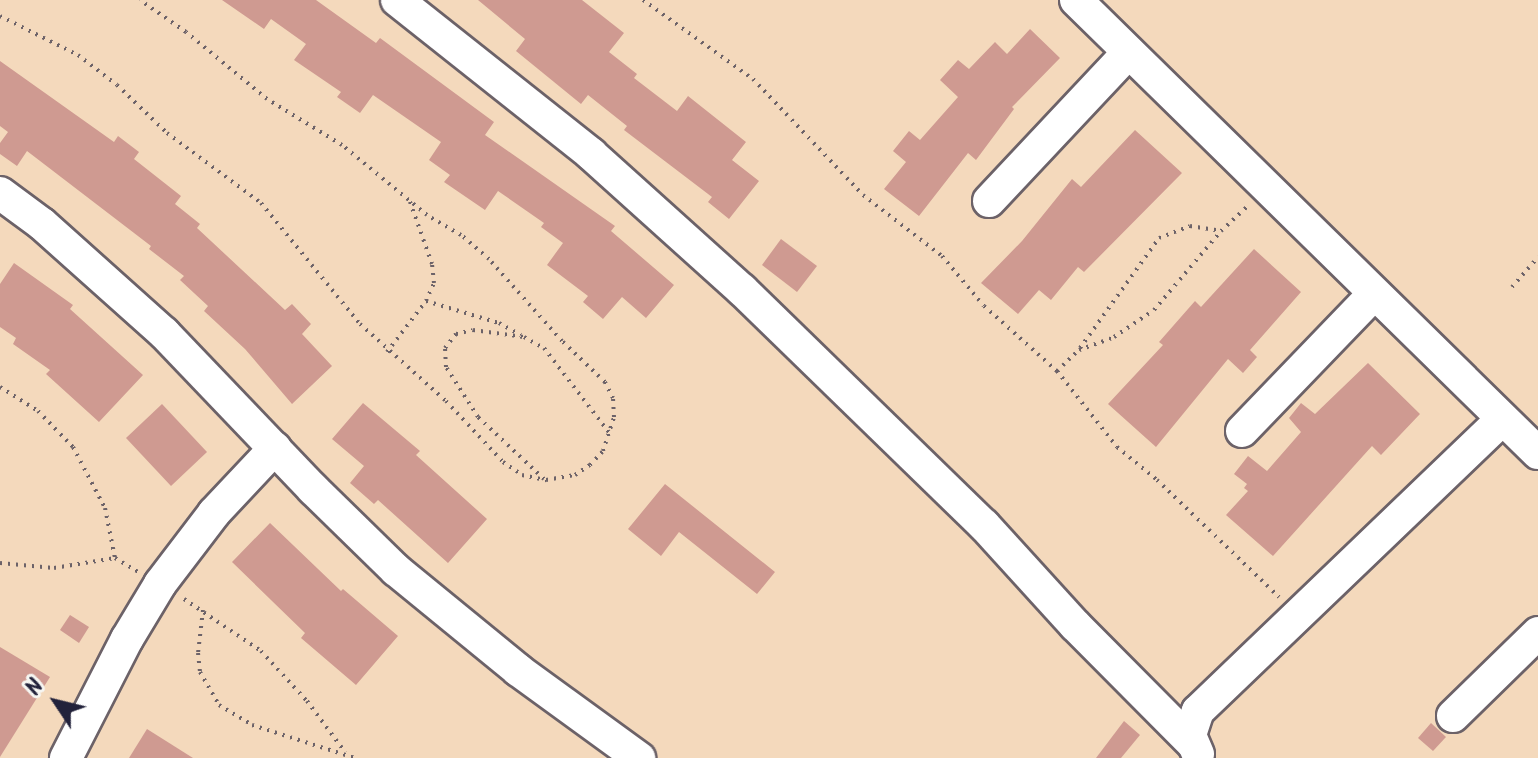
<!DOCTYPE html>
<style>
body{margin:0}
#map{position:relative;width:1538px;height:758px;overflow:hidden;background:#f4d9bc;font-family:Kalam,sans-serif}
div>[style]{position:absolute}
[style*='--x']{left:calc(var(--x)*1px);top:calc(var(--y)*1px);width:calc(var(--w)*1px);rotate:calc(var(--a)*1deg)}
.building>*{inset:0;background:#cf9a91}
.path>*{height:4px;margin-top:-2px;transform-origin:0;background:repeating-linear-gradient(90deg,#6c6268 0 2px,transparent 0 8px)}
.roads{filter:drop-shadow(2px 0 #6c6268) drop-shadow(-2px 0 #6c6268) drop-shadow(0 2px #6c6268) drop-shadow(0 -2px #6c6268)}
.minor>*{height:32px;margin:-16px;padding:0 16px;transform-origin:16px;border-radius:16px;background:#fff}
span{translate:-50% -50%;white-space:nowrap;text-align:center;line-height:1.15;-webkit-text-stroke:6px #f6f6f2;paint-order:stroke}
.north{position:absolute;left:16px;top:662px;width:80px;height:80px;-webkit-text-stroke:6px #f6f6f2;paint-order:stroke;rotate:305deg;font-size:22px;font-weight:700;line-height:32px;text-align:center;color:#22223b}
.north::after{content:'';display:block;margin:auto;width:28px;height:36px;background:#22223b;clip-path:polygon(50% 0,100% 100%,50% 72%,0 100%)}
</style>
<div id="map">
<div class="building">
<i style="clip-path:polygon(222px 0,316px 0,376px 43px,380px 38px,494px 122px,485px 135px,615px 226px,611px 231px,674px 285px,646px 318px,622px 297px,603px 319px,583px 302px,588px 296px,547px 265px,563px 243px,541px 227px,544px 223px,498px 191px,485px 210px,444px 182px,450px 175px,429px 160px,441px 142px,373px 95px,360px 113px,337px 97px,341px 92px,294px 60px,306px 44px,271px 19px,264px 29px)"></i>
<i style="clip-path:polygon(478px 0,582px 0,624px 33px,609px 52px,637px 74px,634px 78px,677px 111px,688px 96px,746px 142px,732px 160px,759px 181px,729px 219px,708px 202px,712px 197px,624px 130px,627px 126px,588px 95px,581px 104px,516px 51px,525px 39px)"></i>
<i style="clip-path:polygon(1030px 29px,1060px 58px,1012px 107px,1014px 109px,976px 160px,968px 153px,919px 216px,884px 189px,906px 162px,893px 151px,909px 131px,920px 140px,958px 97px,940px 80px,958px 60px,969px 69px,995px 42px,1007px 54px)"></i>
<i style="clip-path:polygon(0 61px,114px 142px,118px 136px,139px 152px,134px 159px,181px 196px,175px 204px,200px 224px,197px 228px,285px 310px,292px 304px,311px 324px,302px 334px,332px 366px,292px 404px,245px 349px,204px 311px,208px 306px,180px 280px,184px 276px,149px 249px,151px 246px,27px 151px,17px 166px,0 154px,0 143px,8px 132px,0 126px)"></i>
<i style="clip-path:polygon(1135px 130px,1182px 173px,1084px 272px,1078px 267px,1051px 300px,1039px 290px,1018px 314px,981px 283px,1022px 241px,1072px 179px,1081px 187px)"></i>
<i style="clip-path:polygon(781px 239px,817px 266px,797px 292px,762px 265px)"></i>
<i style="clip-path:polygon(1254px 249px,1301px 292px,1250px 350px,1257px 357px,1243px 373px,1228px 359px,1156px 447px,1108px 404px,1163px 345px,1159px 342px,1195px 301px,1201px 307px)"></i>
<i style="clip-path:polygon(14px 263px,73px 305px,70px 309px,143px 375px,99px 422px,46px 374px,50px 370px,13px 344px,16px 338px,0 327px,0 284px)"></i>
<i style="clip-path:polygon(1368px 363px,1420px 414px,1381px 455px,1372px 446px,1273px 556px,1226px 515px,1248px 491px,1244px 488px,1247px 484px,1234px 474px,1248px 456px,1267px 471px,1301px 432px,1289px 418px,1301px 403px,1315px 414px)"></i>
<i style="clip-path:polygon(363px 403px,420px 451px,416px 455px,487px 519px,448px 563px,378px 500px,374px 504px,350px 483px,364px 466px,332px 439px)"></i>
<i style="clip-path:polygon(162px 404px,207px 452px,171px 486px,126px 438px)"></i>
<i style="clip-path:polygon(665px 484px,775px 572px,757px 594px,679px 532px,661px 556px,628px 529px)"></i>
<i style="clip-path:polygon(270px 523px,341px 591px,343px 589px,398px 636px,356px 685px,301px 638px,305px 633px,232px 562px)"></i>
<i style="clip-path:polygon(70px 615px,89px 627px,79px 643px,60px 630px)"></i>
<i style="clip-path:polygon(0 647px,50px 677px,0 757px)"></i>
<i style="clip-path:polygon(1124px 721px,1140px 735px,1121px 758px,1096px 758px)"></i>
<i style="clip-path:polygon(1431px 723px,1446px 737px,1433px 751px,1418px 738px)"></i>
<i style="clip-path:polygon(147px 729px,193px 758px,129px 758px)"></i>
</div>
<div class="path">
<i style="--x:643;--y:0;--w:135;--a:35.7"></i>
<i style="--x:753;--y:79;--w:160;--a:46.5"></i>
<i style="--x:863;--y:195;--w:100;--a:37.7"></i>
<i style="--x:942;--y:256;--w:65;--a:50"></i>
<i style="--x:984;--y:306;--w:98;--a:41.7"></i>
<i style="--x:1057;--y:371;--w:97;--a:51.7"></i>
<i style="--x:1117;--y:447;--w:52;--a:39.5"></i>
<i style="--x:1157;--y:480;--w:169;--a:43.8"></i>
<i style="--x:0;--y:16;--w:87;--a:26.6"></i>
<i style="--x:78;--y:55;--w:49;--a:37.6"></i>
<i style="--x:117;--y:85;--w:69;--a:43.8"></i>
<i style="--x:167;--y:133;--w:117;--a:36.7"></i>
<i style="--x:261;--y:203;--w:156;--a:50.7"></i>
<i style="--x:360;--y:324;--w:115;--a:41.8"></i>
<i style="--x:446;--y:401;--w:83;--a:46.9"></i>
<i style="--x:503;--y:462;--w:23;--a:34"></i>
<i style="--x:522;--y:475;--w:25;--a:12"></i>
<i style="--x:546;--y:480;--w:29;--a:-10"></i>
<i style="--x:575;--y:475;--w:18;--a:-34"></i>
<i style="--x:590;--y:465;--w:19;--a:-47"></i>
<i style="--x:603;--y:451;--w:36;--a:-72"></i>
<i style="--x:614;--y:417;--w:19;--a:-93"></i>
<i style="--x:613;--y:398;--w:18;--a:-117"></i>
<i style="--x:605;--y:382;--w:59;--a:-136.4"></i>
<i style="--x:562;--y:341;--w:110;--a:-131.7"></i>
<i style="--x:489;--y:259;--w:37;--a:-139"></i>
<i style="--x:461;--y:235;--w:39;--a:-150"></i>
<i style="--x:427;--y:215;--w:110;--a:-140.5"></i>
<i style="--x:342;--y:145;--w:88;--a:-148.5"></i>
<i style="--x:267;--y:99;--w:105;--a:-140.4"></i>
<i style="--x:186;--y:32;--w:56;--a:-145.2"></i>
<i style="--x:1512;--y:287;--w:40;--a:-49"></i>
<i style="--x:426;--y:301;--w:76;--a:16.8"></i>
<i style="--x:499;--y:323;--w:25;--a:29"></i>
<i style="--x:1080;--y:348;--w:135;--a:-54.3"></i>
<i style="--x:1159;--y:238;--w:33;--a:-21"></i>
<i style="--x:1190;--y:226;--w:31;--a:9"></i>
<i style="--x:387;--y:352;--w:64;--a:-52.6"></i>
<i style="--x:426;--y:301;--w:20;--a:-66"></i>
<i style="--x:434;--y:283;--w:19;--a:-96"></i>
<i style="--x:432;--y:264;--w:66;--a:-109.5"></i>
<i style="--x:1057;--y:371;--w:30;--a:-44"></i>
<i style="--x:1079;--y:350;--w:37;--a:-20"></i>
<i style="--x:1114;--y:337;--w:48;--a:-34"></i>
<i style="--x:1154;--y:310;--w:104;--a:-49.7"></i>
<i style="--x:1221;--y:231;--w:37;--a:-43"></i>
<i style="--x:0;--y:387;--w:45;--a:32.3"></i>
<i style="--x:38;--y:411;--w:50;--a:45.8"></i>
<i style="--x:73;--y:447;--w:69;--a:62.3"></i>
<i style="--x:105;--y:508;--w:51;--a:78.7"></i>
<i style="--x:544;--y:479;--w:91;--a:-136.8"></i>
<i style="--x:478;--y:417;--w:59;--a:-122.6"></i>
<i style="--x:446;--y:367;--w:19;--a:-93"></i>
<i style="--x:445;--y:348;--w:18;--a:-52"></i>
<i style="--x:456;--y:334;--w:17;--a:-13"></i>
<i style="--x:473;--y:330;--w:51;--a:7.8"></i>
<i style="--x:524;--y:337;--w:23;--a:29"></i>
<i style="--x:544;--y:348;--w:110;--a:52.4"></i>
<i style="--x:0;--y:563;--w:54;--a:5.3"></i>
<i style="--x:54;--y:568;--w:62;--a:-9.3"></i>
<i style="--x:115;--y:558;--w:27;--a:31"></i>
<i style="--x:184;--y:599;--w:93;--a:34"></i>
<i style="--x:261;--y:651;--w:68;--a:47.4"></i>
<i style="--x:307;--y:701;--w:64;--a:53.3"></i>
<i style="--x:203;--y:610;--w:43;--a:96.6"></i>
<i style="--x:198;--y:653;--w:19;--a:84"></i>
<i style="--x:200;--y:672;--w:38;--a:60"></i>
<i style="--x:219;--y:705;--w:39;--a:31"></i>
<i style="--x:252;--y:725;--w:108;--a:17.8"></i>
</div>
<div class="roads">
<div class="minor">
<i style="--x:397;--y:0;--w:248;--a:38.4"></i>
<i style="--x:591;--y:154;--w:203;--a:42"></i>
<i style="--x:742;--y:290;--w:337;--a:44.2"></i>
<i style="--x:984;--y:525;--w:135;--a:47.7"></i>
<i style="--x:1075;--y:625;--w:166;--a:45.2"></i>
<i style="--x:1076;--y:0;--w:647;--a:44.44"></i>
<i style="--x:0;--y:193;--w:52;--a:36.4"></i>
<i style="--x:42;--y:224;--w:164;--a:41.8"></i>
<i style="--x:164;--y:333;--w:216;--a:46.3"></i>
<i style="--x:313;--y:489;--w:116;--a:44.3"></i>
<i style="--x:396;--y:570;--w:158;--a:39.3"></i>
<i style="--x:518;--y:670;--w:150;--a:36"></i>
<i style="--x:989;--y:201;--w:204;--a:-46.8"></i>
<i style="--x:1242;--y:431;--w:190;--a:-46.1"></i>
<i style="--x:1453;--y:716;--w:119;--a:-44.3"></i>
<i style="--x:1198;--y:754;--w:21;--a:-113"></i>
<i style="--x:1190;--y:735;--w:25;--a:-72"></i>
<i style="--x:1198;--y:711;--w:422;--a:-43.8"></i>
<i style="--x:66;--y:758;--w:134;--a:-62.9"></i>
<i style="--x:127;--y:639;--w:64;--a:-59"></i>
<i style="--x:160;--y:584;--w:89;--a:-52.7"></i>
<i style="--x:214;--y:513;--w:89;--a:-46.8"></i>
</div>
</div>
<div class="north">N</div>
</div>
